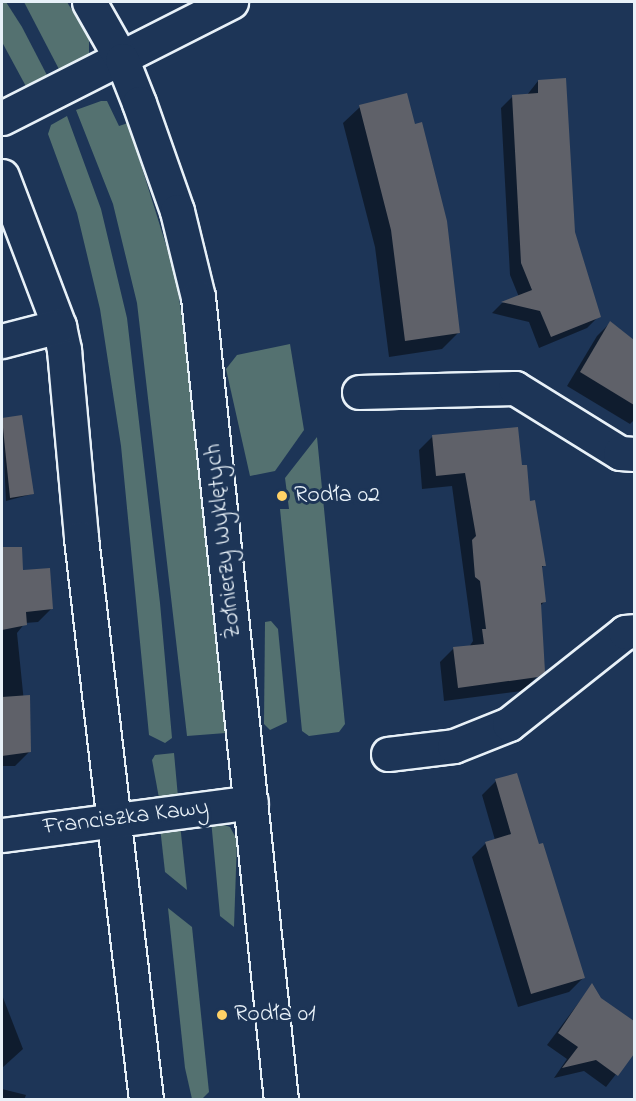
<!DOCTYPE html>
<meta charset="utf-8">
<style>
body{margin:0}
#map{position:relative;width:636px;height:1101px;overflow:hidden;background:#1d3557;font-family:"Indie Flower",sans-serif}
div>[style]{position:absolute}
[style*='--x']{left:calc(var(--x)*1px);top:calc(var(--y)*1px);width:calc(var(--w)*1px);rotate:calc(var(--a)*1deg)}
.green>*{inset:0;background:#547170}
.shadow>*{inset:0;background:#0007}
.building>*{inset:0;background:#5f6169}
.roads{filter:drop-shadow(2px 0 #e8f1f8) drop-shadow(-2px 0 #e8f1f8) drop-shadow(0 2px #e8f1f8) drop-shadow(0 -2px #e8f1f8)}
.minor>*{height:33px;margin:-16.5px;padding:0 16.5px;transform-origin:16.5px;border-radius:16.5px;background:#1d3557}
.tertiary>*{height:33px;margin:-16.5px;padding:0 16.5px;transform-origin:16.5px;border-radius:16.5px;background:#1d3557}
.dots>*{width:16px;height:16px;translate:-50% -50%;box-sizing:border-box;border:3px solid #1d3557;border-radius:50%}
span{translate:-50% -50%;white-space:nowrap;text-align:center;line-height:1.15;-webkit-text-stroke:6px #1d3557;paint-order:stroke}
.poi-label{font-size:24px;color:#e8f1f8}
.left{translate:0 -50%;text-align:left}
.street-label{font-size:24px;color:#e8f1f8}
.frame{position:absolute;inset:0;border:3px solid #e8f1f8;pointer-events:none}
</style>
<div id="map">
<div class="green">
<i style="clip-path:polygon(2px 2px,6px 2px,22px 27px,50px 81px,29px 92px,2px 42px)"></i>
<i style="clip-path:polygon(24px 2px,67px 2px,89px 38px,89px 56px,81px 65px,62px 75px)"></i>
<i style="clip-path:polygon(101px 101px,107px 101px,119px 126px,128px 123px,176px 277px,188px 360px,226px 733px,187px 736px,137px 303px,113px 204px,76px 110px)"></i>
<i style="clip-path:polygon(67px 116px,101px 209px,127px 318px,160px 603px,172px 738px,165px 743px,149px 735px,121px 446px,100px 309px,77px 213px,48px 134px,51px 125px)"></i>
<i style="clip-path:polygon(290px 344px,304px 430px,275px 471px,250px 476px,226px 369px,237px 355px)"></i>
<i style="clip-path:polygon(317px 437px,345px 724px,339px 732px,309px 736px,302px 731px,280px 509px,289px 509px,285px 478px)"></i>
<i style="clip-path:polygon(271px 621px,278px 629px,287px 722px,270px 730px,264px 724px,265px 622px)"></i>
<i style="clip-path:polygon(174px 753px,178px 797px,159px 798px,152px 760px,155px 755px)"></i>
<i style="clip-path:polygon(211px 820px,230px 827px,237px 840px,234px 927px,220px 916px)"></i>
<i style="clip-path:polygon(180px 824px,187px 890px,165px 872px,160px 827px)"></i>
<i style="clip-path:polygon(168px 908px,192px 927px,209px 1092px,202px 1099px,192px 1099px,185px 1068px)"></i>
</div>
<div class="shadow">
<i style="clip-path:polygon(538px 81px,574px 232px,599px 316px,587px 328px,539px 348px,529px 322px,492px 313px,502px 303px,519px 297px,510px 275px,501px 108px,513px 96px,527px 95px)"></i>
<i style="clip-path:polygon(360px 107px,459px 332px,442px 349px,389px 357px,375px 247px,343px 123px)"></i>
<i style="clip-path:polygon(610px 323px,634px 341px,634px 420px,630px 424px,567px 386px,597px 336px)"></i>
<i style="clip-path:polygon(21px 417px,32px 494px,6px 501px,2px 419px)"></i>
<i style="clip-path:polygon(433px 436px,521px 466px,544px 565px,541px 569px,544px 602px,540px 606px,543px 671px,522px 691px,444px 701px,440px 662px,454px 648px,469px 647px,473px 641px,452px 486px,422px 489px,419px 450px)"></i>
<i style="clip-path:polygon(48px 570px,52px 608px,38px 622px,25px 623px,17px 633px,29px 752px,15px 766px,2px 766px,2px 575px)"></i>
<i style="clip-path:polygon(496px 781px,583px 978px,569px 992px,518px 1007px,472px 857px,486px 843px,495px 840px,482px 795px)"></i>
<i style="clip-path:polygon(592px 985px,600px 999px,634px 1023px,634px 1051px,606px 1087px,584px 1071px,554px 1078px,567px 1059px,547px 1045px)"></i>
<i style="clip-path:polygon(2px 995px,23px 1049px,2px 1068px)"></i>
<i style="clip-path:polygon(2px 1089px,26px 1095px,24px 1100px,2px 1100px)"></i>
</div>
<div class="building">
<i style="clip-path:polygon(566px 78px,575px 232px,601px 317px,551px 337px,540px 311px,501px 302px,532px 290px,521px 263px,512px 95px,538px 93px,538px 80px)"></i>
<i style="clip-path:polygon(407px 93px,415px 124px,422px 122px,447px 221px,460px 333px,405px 341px,391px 230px,359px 105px)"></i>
<i style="clip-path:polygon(610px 321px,634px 340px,634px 405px,580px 372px)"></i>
<i style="clip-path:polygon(22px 415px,34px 494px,10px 498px,2px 418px)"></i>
<i style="clip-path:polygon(518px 427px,522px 465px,527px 465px,530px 501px,535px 500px,546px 566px,542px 566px,546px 602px,541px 603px,545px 672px,538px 677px,458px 688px,453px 647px,484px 644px,482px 629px,486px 629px,480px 581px,475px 577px,472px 540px,476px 536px,465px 473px,436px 476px,432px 435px)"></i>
<i style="clip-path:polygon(2px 547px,22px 547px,23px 570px,50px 568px,53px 609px,26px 612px,27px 625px,2px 630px)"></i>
<i style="clip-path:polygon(30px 695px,31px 752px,2px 756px,2px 697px)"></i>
<i style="clip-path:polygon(517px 773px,539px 844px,543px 843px,585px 978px,531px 994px,485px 842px,511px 834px,495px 779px)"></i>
<i style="clip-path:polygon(592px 983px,601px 998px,634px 1021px,634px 1054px,618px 1076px,596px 1060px,562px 1068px,578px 1047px,558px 1033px)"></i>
</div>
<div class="roads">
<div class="minor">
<i style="--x:2;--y:118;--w:257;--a:-26.9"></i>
<i style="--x:2;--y:176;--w:160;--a:69.2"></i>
<i style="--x:59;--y:326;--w:25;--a:78"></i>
<i style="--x:64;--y:350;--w:189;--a:84.8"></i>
<i style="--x:81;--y:538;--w:566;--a:83.4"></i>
<i style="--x:2;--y:341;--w:59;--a:-14.7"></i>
<i style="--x:359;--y:392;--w:156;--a:-1.5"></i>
<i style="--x:515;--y:388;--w:123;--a:31.8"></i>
<i style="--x:620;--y:453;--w:14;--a:4"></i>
<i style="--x:388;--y:754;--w:66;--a:-6.9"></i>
<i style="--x:454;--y:746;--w:59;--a:-21.8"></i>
<i style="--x:509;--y:724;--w:148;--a:-38.4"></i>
<i style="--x:625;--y:632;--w:9;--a:-6"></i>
<i style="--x:2;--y:835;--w:251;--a:-7.5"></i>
</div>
<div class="tertiary">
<i style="--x:89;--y:2;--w:67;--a:60.4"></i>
<i style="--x:122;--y:60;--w:46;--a:68.4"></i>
<i style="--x:139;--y:103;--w:114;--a:70.6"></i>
<i style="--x:177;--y:211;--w:89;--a:76.3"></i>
<i style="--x:198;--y:297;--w:807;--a:84.1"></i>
</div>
</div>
<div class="dots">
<i style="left:282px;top:496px;background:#ffd166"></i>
<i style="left:222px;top:1015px;background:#ffd166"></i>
</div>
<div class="poi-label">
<span class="left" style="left:294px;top:496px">Rodła 02</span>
<span class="left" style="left:234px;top:1015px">Rodła 01</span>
</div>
<div class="street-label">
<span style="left:224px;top:541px;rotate:-96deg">Żołnierzy Wyklętych</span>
<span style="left:126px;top:818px;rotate:-7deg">Franciszka Kawy</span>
</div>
<div class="frame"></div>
</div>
